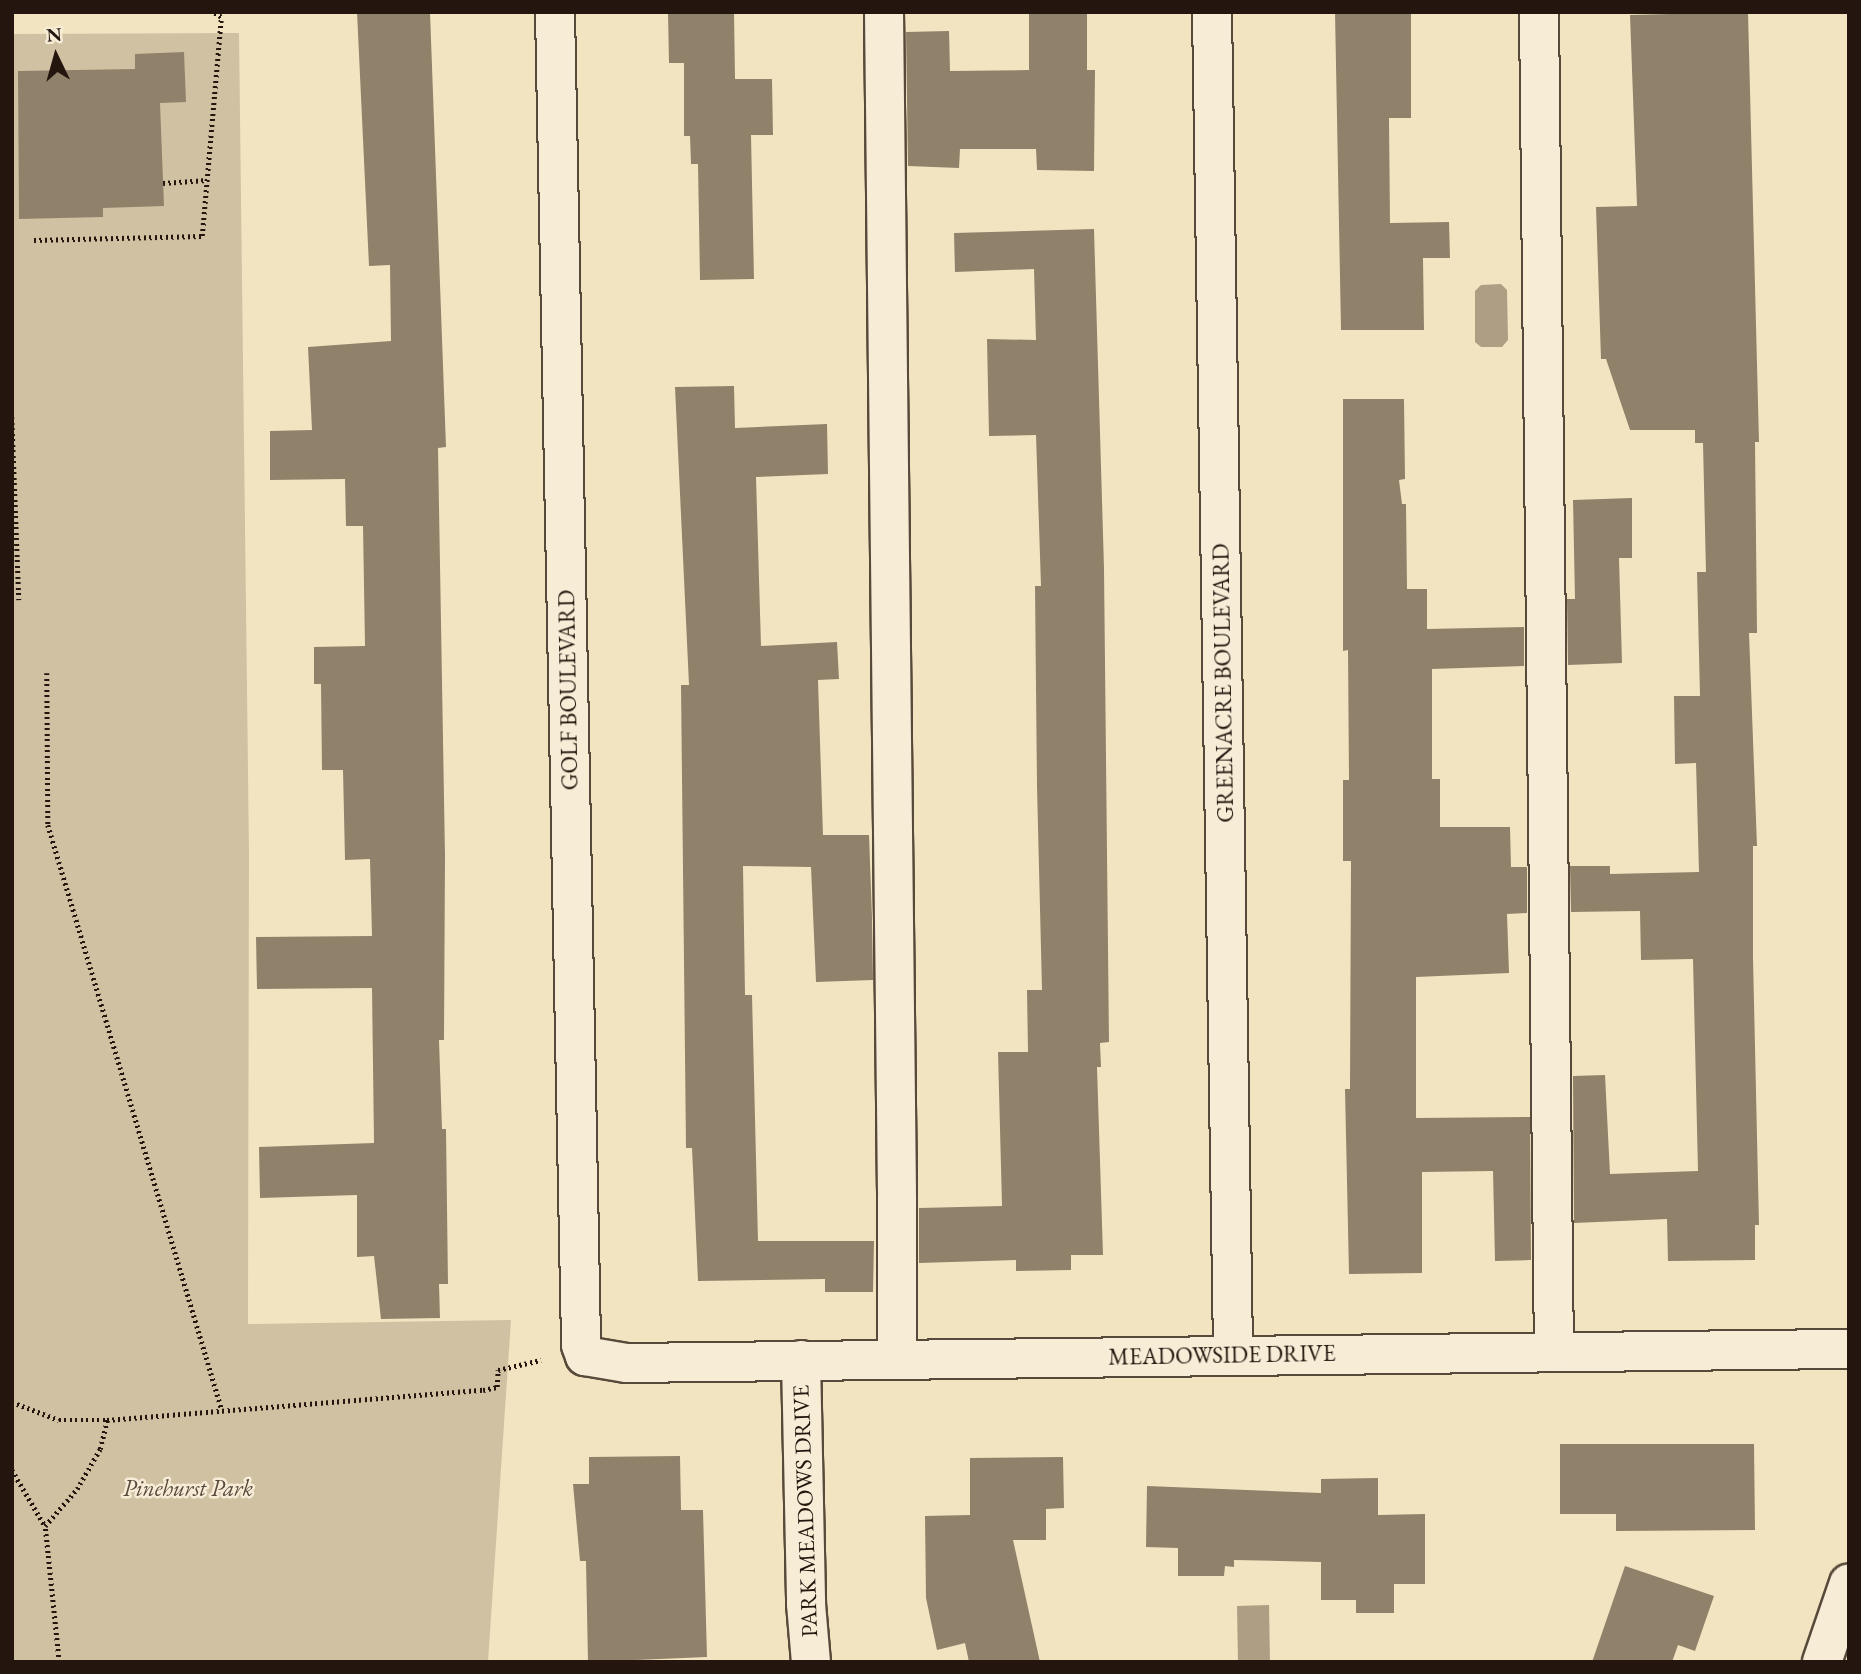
<!DOCTYPE html>
<style>
body{margin:0}
#map{position:relative;width:1861px;height:1674px;overflow:hidden;background:#f3e4c1;font-family:"EB Garamond",serif}
div>[style]{position:absolute}
[style*='--x']{left:calc(var(--x)*1px);top:calc(var(--y)*1px);width:calc(var(--w)*1px);rotate:calc(var(--a)*1deg)}
.green>*{inset:0;background:#d0c1a3}
.water>*{inset:0;background:#ad9e84}
.building>*{inset:0;background:#90816b}
.path>*{height:4.5px;margin-top:-2.25px;transform-origin:0;background:repeating-linear-gradient(90deg,#24160e 0 2px,transparent 0 5.5px)}
.roads{filter:drop-shadow(2px 0 #584a3b) drop-shadow(-2px 0 #584a3b) drop-shadow(0 2px #584a3b) drop-shadow(0 -2px #584a3b)}
.minor>*{height:38px;margin:-19px;padding:0 19px;transform-origin:19px;border-radius:19px;background:#f7edd7}
span{translate:-50% -50%;white-space:nowrap;text-align:center;line-height:1.15;-webkit-text-stroke:5px #f7edd7;paint-order:stroke}
.street-label{font-size:23px;color:#24160e}
.park-label{font-size:23px;color:#58493b;font-style:italic}
.frame{position:absolute;inset:0;border:14px solid #24160e;pointer-events:none}
.north{position:absolute;left:21px;top:21px;width:70px;height:70px;-webkit-text-stroke:5px #f7edd7;paint-order:stroke;rotate:355deg;font-size:19px;font-weight:700;line-height:28px;text-align:center;color:#24160e}
.north::after{content:'';display:block;margin:auto;width:24px;height:32px;background:#24160e;clip-path:polygon(50% 0,100% 100%,50% 72%,0 100%)}
</style>
<div id="map">
<div class="green">
<i style="clip-path:polygon(239px 33px,249px 853px,248px 1324px,511px 1320px,488px 1662px,12px 1662px,12px 34px)"></i>
</div>
<div class="water">
<i style="clip-path:polygon(1481px 285px,1501px 284px,1507px 290px,1508px 340px,1502px 347px,1481px 347px,1475px 342px,1475px 291px)"></i>
<i style="clip-path:polygon(1269px 1605px,1270px 1662px,1238px 1662px,1237px 1606px)"></i>
</div>
<div class="building">
<i style="clip-path:polygon(357px 12px,430px 12px,446px 447px,438px 448px,445px 856px,444px 1040px,439px 1040px,442px 1129px,446px 1129px,448px 1284px,439px 1284px,440px 1318px,381px 1319px,374px 1256px,357px 1257px,357px 1195px,260px 1198px,259px 1147px,374px 1143px,372px 988px,257px 989px,256px 937px,372px 936px,370px 859px,345px 860px,343px 770px,322px 770px,321px 684px,314px 684px,314px 647px,365px 646px,363px 526px,346px 526px,345px 479px,270px 480px,270px 431px,312px 430px,308px 347px,391px 341px,390px 265px,369px 266px)"></i>
<i style="clip-path:polygon(668px 12px,734px 12px,735px 79px,772px 79px,773px 135px,751px 135px,754px 279px,700px 280px,698px 164px,691px 164px,690px 136px,684px 136px,684px 63px,669px 63px)"></i>
<i style="clip-path:polygon(1029px 12px,1087px 12px,1087px 70px,1095px 70px,1094px 171px,1037px 170px,1036px 149px,960px 149px,959px 168px,908px 166px,906px 32px,949px 31px,950px 71px,1029px 70px)"></i>
<i style="clip-path:polygon(1335px 12px,1411px 12px,1411px 118px,1389px 118px,1390px 223px,1449px 222px,1450px 258px,1423px 258px,1424px 330px,1341px 330px)"></i>
<i style="clip-path:polygon(1748px 12px,1759px 442px,1755px 442px,1757px 633px,1749px 633px,1757px 846px,1753px 846px,1753px 958px,1759px 1225px,1755px 1225px,1755px 1260px,1668px 1261px,1667px 1219px,1574px 1223px,1573px 1076px,1605px 1075px,1610px 1174px,1698px 1171px,1693px 959px,1641px 960px,1640px 911px,1571px 912px,1570px 866px,1610px 866px,1610px 874px,1699px 872px,1696px 763px,1675px 764px,1674px 696px,1700px 696px,1697px 572px,1706px 572px,1703px 443px,1695px 443px,1695px 430px,1630px 430px,1606px 359px,1601px 359px,1596px 207px,1637px 206px,1630px 15px)"></i>
<i style="clip-path:polygon(184px 52px,186px 102px,160px 103px,164px 206px,103px 208px,103px 217px,19px 219px,18px 71px,135px 69px,135px 54px)"></i>
<i style="clip-path:polygon(1094px 229px,1104px 568px,1109px 1042px,1100px 1043px,1101px 1067px,1097px 1067px,1103px 1255px,1071px 1255px,1071px 1270px,1016px 1271px,1016px 1260px,919px 1263px,919px 1208px,1002px 1206px,998px 1052px,1028px 1052px,1027px 990px,1042px 990px,1037px 787px,1035px 586px,1041px 586px,1036px 435px,989px 436px,987px 339px,1036px 340px,1034px 269px,955px 272px,954px 233px)"></i>
<i style="clip-path:polygon(734px 386px,735px 428px,827px 424px,828px 474px,756px 477px,761px 646px,837px 642px,839px 679px,818px 680px,823px 835px,869px 835px,872px 917px,873px 980px,816px 982px,811px 867px,743px 866px,745px 995px,752px 995px,758px 1241px,874px 1241px,873px 1292px,825px 1292px,825px 1279px,698px 1281px,692px 1148px,686px 1148px,681px 685px,689px 685px,675px 387px)"></i>
<i style="clip-path:polygon(1343px 399px,1404px 399px,1405px 479px,1399px 480px,1402px 504px,1406px 504px,1407px 589px,1427px 589px,1427px 629px,1524px 627px,1524px 666px,1432px 669px,1432px 779px,1440px 779px,1440px 827px,1510px 827px,1511px 867px,1527px 867px,1527px 913px,1507px 914px,1509px 973px,1416px 977px,1416px 1118px,1530px 1117px,1531px 1260px,1495px 1261px,1493px 1171px,1422px 1172px,1422px 1273px,1349px 1274px,1345px 1089px,1350px 1089px,1351px 861px,1343px 861px,1343px 780px,1349px 780px,1348px 650px,1343px 651px)"></i>
<i style="clip-path:polygon(1632px 498px,1632px 558px,1619px 558px,1622px 663px,1568px 665px,1567px 599px,1575px 599px,1573px 500px)"></i>
<i style="clip-path:polygon(1560px 1444px,1754px 1444px,1755px 1530px,1616px 1531px,1616px 1514px,1560px 1514px)"></i>
<i style="clip-path:polygon(680px 1456px,681px 1510px,703px 1510px,707px 1657px,588px 1662px,586px 1561px,580px 1561px,573px 1484px,589px 1484px,589px 1457px)"></i>
<i style="clip-path:polygon(1063px 1457px,1064px 1508px,1046px 1509px,1046px 1540px,1013px 1540px,1040px 1662px,969px 1662px,965px 1643px,937px 1650px,926px 1598px,925px 1516px,970px 1515px,970px 1458px)"></i>
<i style="clip-path:polygon(1378px 1478px,1378px 1515px,1425px 1514px,1425px 1584px,1394px 1584px,1394px 1613px,1356px 1613px,1356px 1600px,1321px 1600px,1321px 1562px,1234px 1560px,1234px 1567px,1225px 1566px,1224px 1576px,1178px 1576px,1178px 1548px,1146px 1547px,1147px 1486px,1321px 1493px,1321px 1479px)"></i>
<i style="clip-path:polygon(1625px 1566px,1714px 1596px,1695px 1651px,1678px 1645px,1672px 1662px,1592px 1662px)"></i>
</div>
<div class="path">
<i style="--x:163;--y:183;--w:44;--a:-3.9"></i>
<i style="--x:34;--y:240;--w:168;--a:-1.4"></i>
<i style="--x:202;--y:236;--w:220;--a:-85"></i>
<i style="--x:221;--y:17;--w:9;--a:-148"></i>
<i style="--x:12;--y:417;--w:183;--a:87.8"></i>
<i style="--x:47;--y:673;--w:152;--a:89.6"></i>
<i style="--x:48;--y:825;--w:610;--a:73.44"></i>
<i style="--x:12;--y:1402;--w:50;--a:21"></i>
<i style="--x:59;--y:1420;--w:48;--a:0"></i>
<i style="--x:107;--y:1420;--w:377;--a:-4.6"></i>
<i style="--x:483;--y:1390;--w:14;--a:-12"></i>
<i style="--x:497;--y:1387;--w:17;--a:-87"></i>
<i style="--x:498;--y:1370;--w:44;--a:-13.1"></i>
<i style="--x:12;--y:1470;--w:65;--a:59.5"></i>
<i style="--x:59;--y:1662;--w:137;--a:-95.9"></i>
<i style="--x:45;--y:1526;--w:49;--a:-49.1"></i>
<i style="--x:77;--y:1489;--w:46;--a:-60.1"></i>
<i style="--x:100;--y:1449;--w:30;--a:-76"></i>
</div>
<div class="roads">
<div class="minor">
<i style="--x:555;--y:12;--w:1333;--a:88.88"></i>
<i style="--x:581;--y:1345;--w:12;--a:70"></i>
<i style="--x:585;--y:1356;--w:42;--a:9.7"></i>
<i style="--x:626;--y:1363;--w:1223;--a:-0.66"></i>
<i style="--x:884;--y:12;--w:1178;--a:89.37"></i>
<i style="--x:1212;--y:12;--w:1343;--a:89.1"></i>
<i style="--x:1539;--y:12;--w:1339;--a:89.36"></i>
<i style="--x:897;--y:1195;--w:164;--a:90"></i>
<i style="--x:801;--y:1360;--w:244;--a:88.8"></i>
<i style="--x:806;--y:1604;--w:58;--a:85.1"></i>
<i style="--x:1822;--y:1662;--w:83;--a:-71.1"></i>
</div>
</div>
<div class="street-label">
<span style="left:1223px;top:683px;rotate:-91deg">GREENACRE BOULEVARD</span>
<span style="left:568px;top:690px;rotate:-91deg">GOLF BOULEVARD</span>
<span style="left:1222px;top:1355px;rotate:-1deg">MEADOWSIDE DRIVE</span>
<span style="left:805px;top:1511px;rotate:-92deg">PARK MEADOWS DRIVE</span>
</div>
<div class="park-label">
<span style="left:188px;top:1488px">Pinehurst Park</span>
</div>
<div class="frame"></div>
<div class="north">N</div>
</div>
